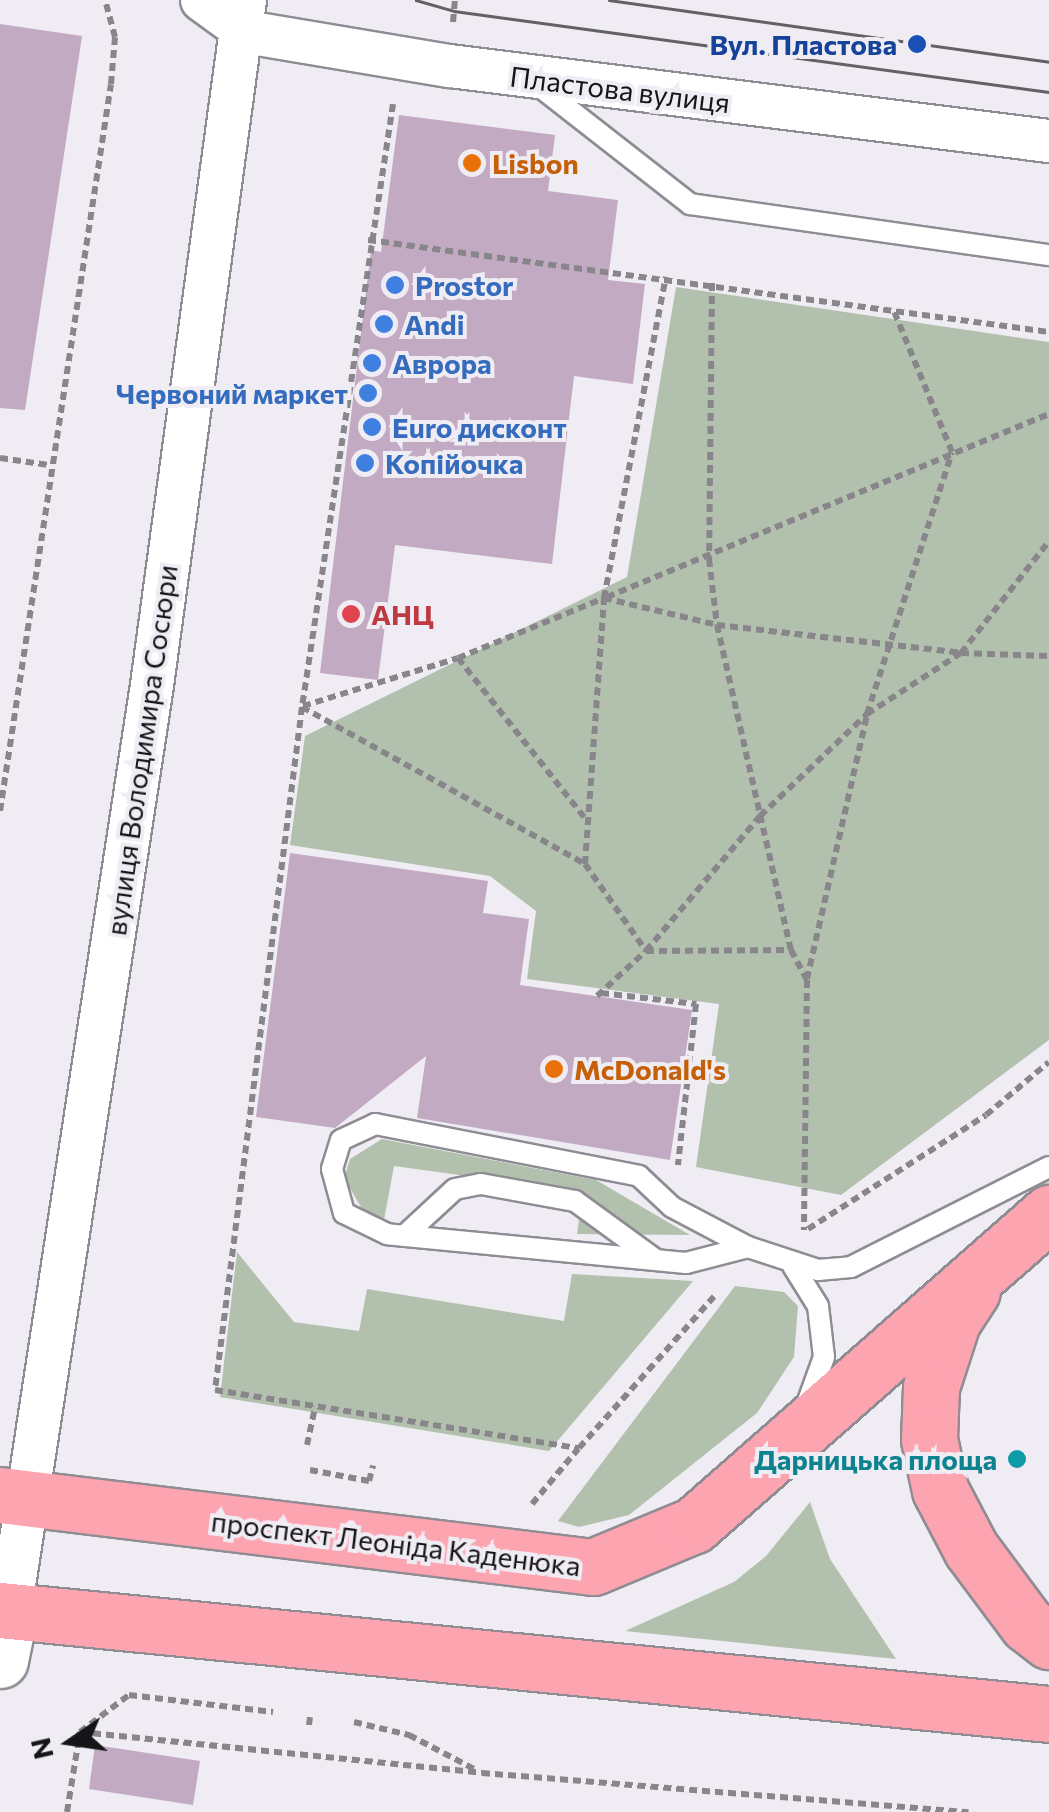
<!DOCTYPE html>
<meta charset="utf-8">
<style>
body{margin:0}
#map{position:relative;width:1049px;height:1812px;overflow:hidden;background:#f0ecf4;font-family:Commissioner,sans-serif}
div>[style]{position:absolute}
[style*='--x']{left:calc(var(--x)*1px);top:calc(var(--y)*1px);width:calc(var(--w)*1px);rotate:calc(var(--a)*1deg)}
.green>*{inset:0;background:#b2c1ad}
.building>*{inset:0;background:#c2aac3}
.path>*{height:6px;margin-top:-3px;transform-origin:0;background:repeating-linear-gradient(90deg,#89868b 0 8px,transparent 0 13px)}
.roads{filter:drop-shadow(2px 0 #8f8c93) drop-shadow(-2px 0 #8f8c93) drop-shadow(0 2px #8f8c93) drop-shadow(0 -2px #8f8c93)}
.lane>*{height:20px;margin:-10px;padding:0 10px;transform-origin:10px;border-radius:10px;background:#fff}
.street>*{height:42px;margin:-21px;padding:0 21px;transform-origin:21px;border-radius:21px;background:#fff}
.secondary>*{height:55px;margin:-27.5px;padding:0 27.5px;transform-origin:27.5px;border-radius:27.5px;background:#fff}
.highway>*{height:55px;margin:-27.5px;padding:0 27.5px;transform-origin:27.5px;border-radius:27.5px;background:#fda4b1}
.tram>*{height:2.5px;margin:-1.25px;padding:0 1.25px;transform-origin:1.25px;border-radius:1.25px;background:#636165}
.dots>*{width:28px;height:28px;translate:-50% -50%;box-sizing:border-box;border:5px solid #f0ecf4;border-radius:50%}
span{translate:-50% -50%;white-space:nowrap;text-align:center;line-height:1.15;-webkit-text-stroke:8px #f0ecf4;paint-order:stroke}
.transit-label{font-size:28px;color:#164399;font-weight:700}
.right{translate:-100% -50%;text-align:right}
.street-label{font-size:28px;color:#151416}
.food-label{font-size:28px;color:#c56008;font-weight:700}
.left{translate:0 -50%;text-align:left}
.shop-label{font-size:28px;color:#366cbe;font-weight:700}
.health-label{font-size:28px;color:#be3a42;font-weight:700}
.culture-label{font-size:28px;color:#0d838f;font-weight:700}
.north{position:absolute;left:20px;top:1692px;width:100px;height:100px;-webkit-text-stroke:8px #f0ecf4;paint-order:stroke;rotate:257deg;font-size:28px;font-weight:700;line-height:40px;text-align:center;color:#151416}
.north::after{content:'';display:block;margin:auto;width:35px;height:45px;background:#151416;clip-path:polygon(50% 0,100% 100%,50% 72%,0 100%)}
</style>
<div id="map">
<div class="green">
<i style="clip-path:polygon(676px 287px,1049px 342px,1049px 1040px,841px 1195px,696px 1167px,719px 1004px,527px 979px,536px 911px,490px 876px,290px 845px,305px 736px,627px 577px)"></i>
<i style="clip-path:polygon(382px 1139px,596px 1180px,690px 1235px,577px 1234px,583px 1192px,394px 1166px,384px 1220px,365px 1214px,344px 1178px,350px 1159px)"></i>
<i style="clip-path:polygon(237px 1252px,294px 1322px,359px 1331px,367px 1289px,564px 1321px,572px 1274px,693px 1281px,549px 1451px,220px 1397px)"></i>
<i style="clip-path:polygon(735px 1286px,784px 1292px,798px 1306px,794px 1357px,757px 1413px,629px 1515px,579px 1527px,558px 1521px)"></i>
<i style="clip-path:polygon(810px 1502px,830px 1559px,896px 1659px,625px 1631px,734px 1582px,766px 1556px)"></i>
</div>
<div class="building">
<i style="clip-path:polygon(0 24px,82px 36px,25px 410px,0 408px)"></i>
<i style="clip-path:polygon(399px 115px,555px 135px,548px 191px,618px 200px,608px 280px,645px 284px,633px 384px,574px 376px,552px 564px,395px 545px,378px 680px,320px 673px,371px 250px,381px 252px)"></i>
<i style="clip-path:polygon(290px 853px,488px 881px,483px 913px,529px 919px,520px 985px,692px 1010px,670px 1160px,417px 1118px,426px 1056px,335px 1128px,256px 1117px)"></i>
<i style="clip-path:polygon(95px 1745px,200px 1761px,193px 1805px,89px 1789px)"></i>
</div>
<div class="path">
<i style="--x:453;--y:22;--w:22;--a:-85"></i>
<i style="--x:393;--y:104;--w:610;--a:98.58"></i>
<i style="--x:302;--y:707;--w:689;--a:97.26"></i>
<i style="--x:215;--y:1390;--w:369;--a:9.1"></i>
<i style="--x:579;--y:1448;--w:206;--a:-48.3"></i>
<i style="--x:368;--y:240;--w:687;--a:7.69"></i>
<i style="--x:712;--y:283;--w:276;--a:90.6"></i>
<i style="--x:709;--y:559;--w:66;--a:83.1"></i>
<i style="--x:717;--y:625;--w:333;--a:77.2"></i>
<i style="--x:791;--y:950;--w:34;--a:62"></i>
<i style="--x:807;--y:980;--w:250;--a:90.7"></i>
<i style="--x:0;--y:458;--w:49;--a:8.3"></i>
<i style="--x:607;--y:597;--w:478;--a:-22.5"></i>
<i style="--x:458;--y:658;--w:208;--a:51.6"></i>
<i style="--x:303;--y:706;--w:162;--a:-17.2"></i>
<i style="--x:458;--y:658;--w:158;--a:-22.3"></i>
<i style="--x:604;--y:598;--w:116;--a:13.4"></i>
<i style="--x:717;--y:625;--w:246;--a:6.5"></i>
<i style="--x:961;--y:653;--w:88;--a:2"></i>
<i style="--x:302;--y:707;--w:324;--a:29"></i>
<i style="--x:585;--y:864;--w:106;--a:55"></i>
<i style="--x:646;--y:951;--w:177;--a:-49.8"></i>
<i style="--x:760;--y:816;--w:148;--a:-43.6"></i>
<i style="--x:867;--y:714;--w:112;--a:-33"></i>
<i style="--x:961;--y:653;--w:142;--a:-51.8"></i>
<i style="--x:0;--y:811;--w:735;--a:-81.32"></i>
<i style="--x:111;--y:84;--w:47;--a:-85.1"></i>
<i style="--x:115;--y:37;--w:38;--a:-105"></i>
<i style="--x:585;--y:864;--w:267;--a:-85.9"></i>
<i style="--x:604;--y:598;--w:327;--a:-79.1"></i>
<i style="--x:807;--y:979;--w:272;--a:-77.2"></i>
<i style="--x:867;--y:714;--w:275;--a:-72"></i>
<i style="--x:952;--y:452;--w:155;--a:-112.4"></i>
<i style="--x:601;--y:993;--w:96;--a:6.6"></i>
<i style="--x:696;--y:1004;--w:162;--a:96.4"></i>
<i style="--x:597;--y:996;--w:67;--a:-42.6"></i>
<i style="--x:646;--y:951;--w:145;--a:-0.4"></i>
<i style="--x:808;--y:1229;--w:211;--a:-32.6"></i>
<i style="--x:986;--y:1115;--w:82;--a:-40.1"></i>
<i style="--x:307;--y:1445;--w:39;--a:-78"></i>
<i style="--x:310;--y:1470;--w:60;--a:10.6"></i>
<i style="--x:369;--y:1481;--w:16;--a:-75"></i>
<i style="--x:532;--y:1504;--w:72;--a:-50.1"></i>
<i style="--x:354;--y:1722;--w:57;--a:13.3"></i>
<i style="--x:409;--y:1735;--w:76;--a:27.6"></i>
<i style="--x:309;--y:1725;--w:8;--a:-83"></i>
<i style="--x:80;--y:1732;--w:404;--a:5.8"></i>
<i style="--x:482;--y:1773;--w:488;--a:4.6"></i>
<i style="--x:67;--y:1812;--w:81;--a:-80.8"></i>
<i style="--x:80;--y:1732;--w:61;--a:-37.1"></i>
<i style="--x:129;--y:1695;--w:145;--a:6.7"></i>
</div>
<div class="roads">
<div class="lane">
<i style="--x:539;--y:86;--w:192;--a:38"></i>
<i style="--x:690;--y:204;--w:363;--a:8.1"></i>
<i style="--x:404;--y:1236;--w:69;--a:-42.7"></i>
<i style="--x:455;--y:1189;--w:26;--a:-11"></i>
<i style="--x:481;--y:1184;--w:96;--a:10.3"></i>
<i style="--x:575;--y:1201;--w:100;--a:36.1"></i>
<i style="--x:748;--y:1247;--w:64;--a:165.5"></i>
<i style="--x:686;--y:1263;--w:300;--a:-174.5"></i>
<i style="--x:387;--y:1234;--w:48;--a:-154"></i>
<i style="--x:344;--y:1213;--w:46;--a:-105.3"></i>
<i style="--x:332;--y:1169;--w:30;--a:-73"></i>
<i style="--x:341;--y:1140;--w:38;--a:-25"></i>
<i style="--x:375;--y:1124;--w:269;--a:11.1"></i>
<i style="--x:639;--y:1176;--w:45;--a:43.2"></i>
<i style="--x:672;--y:1207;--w:86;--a:27.8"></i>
<i style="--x:748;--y:1247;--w:74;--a:18.2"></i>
<i style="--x:818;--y:1270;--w:33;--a:-5"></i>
<i style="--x:851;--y:1267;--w:222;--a:-26.8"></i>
<i style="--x:793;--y:1266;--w:47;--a:58"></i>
<i style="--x:818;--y:1306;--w:51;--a:83.3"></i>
<i style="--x:824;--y:1357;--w:50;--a:109.9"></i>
</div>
<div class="street">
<i style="--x:202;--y:0;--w:54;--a:36"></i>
<i style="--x:246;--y:32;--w:207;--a:9.5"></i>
<i style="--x:450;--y:66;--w:604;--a:7.14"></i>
<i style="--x:10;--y:1611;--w:937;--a:-81.28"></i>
<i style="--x:152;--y:685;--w:691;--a:-82.27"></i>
</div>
<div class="secondary">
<i style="--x:0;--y:1660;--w:50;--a:-78.5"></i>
</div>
<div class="highway">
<i style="--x:972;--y:1291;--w:37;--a:123"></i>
<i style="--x:952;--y:1322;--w:68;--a:107.9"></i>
<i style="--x:931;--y:1387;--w:52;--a:92.2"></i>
<i style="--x:929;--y:1439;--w:52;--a:77.8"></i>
<i style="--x:940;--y:1490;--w:67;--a:62.3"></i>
<i style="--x:971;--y:1549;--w:94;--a:53.3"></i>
<i style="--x:1027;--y:1624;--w:28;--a:38"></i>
<i style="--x:0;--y:1495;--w:597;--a:6.92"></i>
<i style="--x:593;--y:1567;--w:109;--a:-22.6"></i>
<i style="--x:694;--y:1525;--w:473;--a:-41.3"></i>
<i style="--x:0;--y:1610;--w:1054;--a:5.66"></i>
</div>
</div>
<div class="tram">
<i style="--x:416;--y:0;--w:40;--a:16"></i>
<i style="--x:454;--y:11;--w:600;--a:7.75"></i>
<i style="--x:609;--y:0;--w:444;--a:8"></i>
</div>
<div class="dots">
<i style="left:917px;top:44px;background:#1a4fb4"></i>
<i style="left:472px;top:163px;background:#e8710a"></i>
<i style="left:395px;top:285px;background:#3f7fe0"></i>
<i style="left:384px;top:324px;background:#3f7fe0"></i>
<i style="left:372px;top:363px;background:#3f7fe0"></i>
<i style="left:368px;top:393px;background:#3f7fe0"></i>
<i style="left:372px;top:427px;background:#3f7fe0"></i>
<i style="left:365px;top:463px;background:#3f7fe0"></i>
<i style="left:351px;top:614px;background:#e0444e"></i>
<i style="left:554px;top:1069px;background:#e8710a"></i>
<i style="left:1017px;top:1459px;background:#0f9aa8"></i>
</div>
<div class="transit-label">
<span class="right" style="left:897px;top:44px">Вул. Пластова</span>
</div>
<div class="street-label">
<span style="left:620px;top:89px;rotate:7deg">Пластова вулиця</span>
<span style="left:141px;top:750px;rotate:-82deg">вулиця Володимира Сосюри</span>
<span style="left:396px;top:1543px;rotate:7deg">проспект Леоніда Каденюка</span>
</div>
<div class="food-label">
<span class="left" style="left:492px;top:163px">Lisbon</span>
<span class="left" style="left:574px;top:1069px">McDonald's</span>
</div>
<div class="shop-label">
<span class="left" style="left:415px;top:285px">Prostor</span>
<span class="left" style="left:404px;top:324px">Andi</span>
<span class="left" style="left:392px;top:363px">Аврора</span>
<span class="right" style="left:348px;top:393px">Червоний маркет</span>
<span class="left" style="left:392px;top:427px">Euro дисконт</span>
<span class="left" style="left:385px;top:463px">Копійочка</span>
</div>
<div class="health-label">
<span class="left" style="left:371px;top:614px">АНЦ</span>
</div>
<div class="culture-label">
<span class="right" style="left:997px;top:1459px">Дарницька площа</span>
</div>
<div class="north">N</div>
</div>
